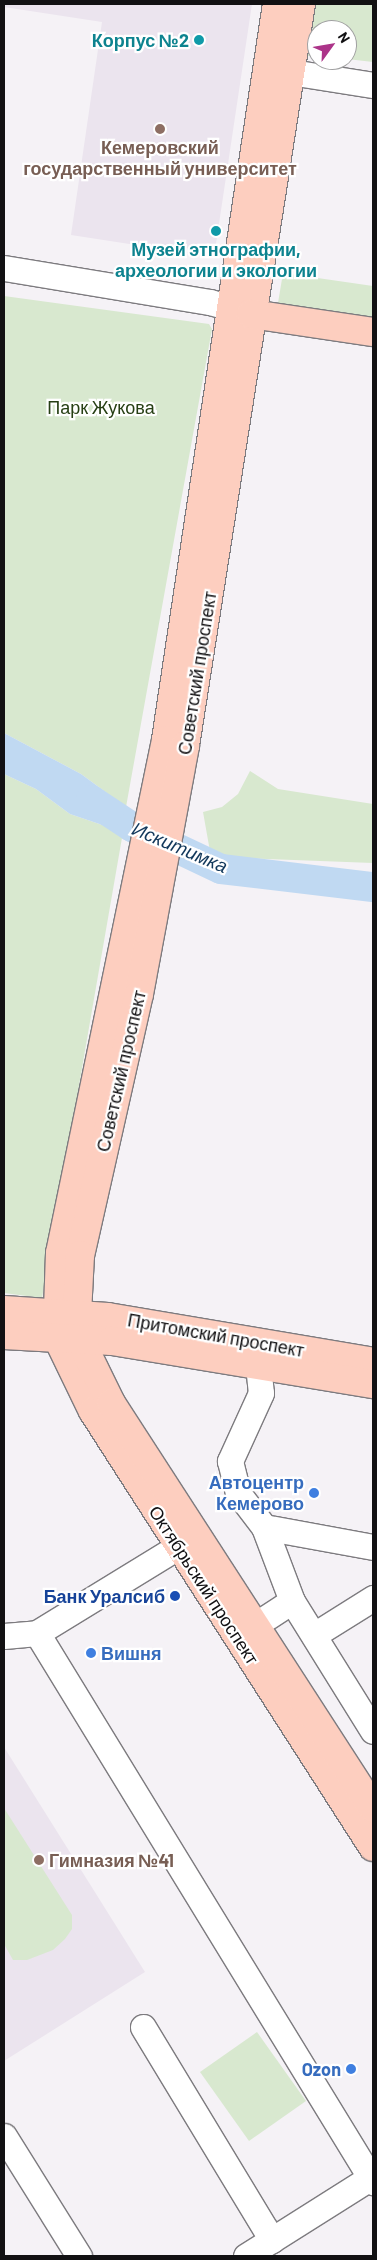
<!DOCTYPE html>
<meta charset="utf-8">
<style>
body{margin:0}
#map{position:relative;width:377px;height:2260px;overflow:hidden;background:#f5f2f6;font-family:Barlow,sans-serif}
div>[style]{position:absolute}
[style*='--x']{left:calc(var(--x)*1px);top:calc(var(--y)*1px);width:calc(var(--w)*1px);rotate:calc(var(--a)*1deg)}
.built>*{inset:0;background:#ebe4ee}
.green>*{inset:0;background:#d8e8cf}
.water>*{inset:0;background:#c0d9f2}
.river>*{height:30px;margin:-15px;padding:0 15px;transform-origin:15px;border-radius:15px;background:#c0d9f2}
.roads{filter:drop-shadow(1px 0 #7d7b7f) drop-shadow(-1px 0 #7d7b7f) drop-shadow(0 1px #7d7b7f) drop-shadow(0 -1px #7d7b7f)}
.minor>*{height:25px;margin:-12.5px;padding:0 12.5px;transform-origin:12.5px;border-radius:12.5px;background:#fff}
.major>*{height:28px;margin:-14px;padding:0 14px;transform-origin:14px;border-radius:14px;background:#fdcebf}
.dots>*{width:14px;height:14px;translate:-50% -50%;box-sizing:border-box;border:2px solid #fff;border-radius:50%}
span{translate:-50% -50%;white-space:nowrap;text-align:center;line-height:1.15;-webkit-text-stroke:4.5px #fff;paint-order:stroke}
.culture-label{font-size:18px;color:#0d838f;font-weight:700}
.right{translate:-100% -50%;text-align:right}
.education-label{font-size:18px;color:#785e54;font-weight:700}
.left{translate:0 -50%;text-align:left}
.park-label{font-size:18px;color:#263f14}
.street-label{font-size:18px;color:#121113}
.shop-label{font-size:18px;color:#366cbe;font-weight:700}
.transit-label{font-size:18px;color:#164399;font-weight:700}
.water-label{font-size:19px;color:#12385b;font-style:italic}
.frame{position:absolute;inset:0;border:5px solid #121113;pointer-events:none}
.north{position:absolute;left:307px;top:20px;width:50px;height:50px;box-sizing:border-box;background:#fff;border:1px solid #a0a0a1;border-radius:50%;rotate:58deg;font-size:14px;font-weight:700;line-height:20px;text-align:center;color:#121113}
.north::after{content:'';display:block;margin:auto;width:18px;height:22px;background:#ac3489;clip-path:polygon(50% 0,100% 100%,50% 72%,0 100%)}
</style>
<div id="map">
<div class="built">
<i style="clip-path:polygon(4px 4px,252px 4px,214px 257px,71px 235px,102px 22px,4px 7px)"></i>
<i style="clip-path:polygon(4px 1747px,145px 1972px,4px 2061px)"></i>
</div>
<div class="green">
<i style="clip-path:polygon(314px 4px,373px 4px,373px 62px,347px 59px,347px 30px,317px 30px,317px 56px,307px 56px)"></i>
<i style="clip-path:polygon(283px 273px,373px 286px,373px 323px,277px 309px)"></i>
<i style="clip-path:polygon(4px 296px,209px 324px,212px 329px,126px 807px,81px 774px,4px 733px)"></i>
<i style="clip-path:polygon(250px 771px,278px 789px,373px 804px,373px 863px,211px 857px,203px 812px,222px 807px,238px 794px)"></i>
<i style="clip-path:polygon(4px 774px,36px 789px,70px 814px,123px 832px,42px 1298px,4px 1293px)"></i>
<i style="clip-path:polygon(4px 1808px,72px 1915px,72px 1929px,65px 1939px,53px 1950px,27px 1960px,13px 1960px,4px 1944px)"></i>
<i style="clip-path:polygon(257px 2032px,306px 2101px,249px 2141px,200px 2072px)"></i>
</div>
<div class="water">
<i style="clip-path:polygon(4px 733px,81px 774px,126px 807px,123px 832px,70px 814px,36px 789px,4px 774px)"></i>
</div>
<div class="river">
<i style="--x:91;--y:800;--w:49;--a:33.4"></i>
<i style="--x:132;--y:827;--w:98;--a:25.3"></i>
<i style="--x:221;--y:869;--w:153;--a:6.8"></i>
</div>
<div class="roads">
<div class="minor">
<i style="--x:291;--y:72;--w:83;--a:9"></i>
<i style="--x:4;--y:268;--w:209;--a:9.4"></i>
<i style="--x:210;--y:302;--w:43;--a:16.3"></i>
<i style="--x:258;--y:1365;--w:28;--a:84"></i>
<i style="--x:261;--y:1393;--w:75;--a:114.5"></i>
<i style="--x:230;--y:1461;--w:33;--a:76"></i>
<i style="--x:238;--y:1493;--w:43;--a:52.6"></i>
<i style="--x:264;--y:1527;--w:111;--a:10.4"></i>
<i style="--x:264;--y:1527;--w:79;--a:69.3"></i>
<i style="--x:292;--y:1601;--w:153;--a:58.1"></i>
<i style="--x:255;--y:1625;--w:44;--a:-33"></i>
<i style="--x:37;--y:1633;--w:644;--a:58.53"></i>
<i style="--x:314;--y:1635;--w:70;--a:-32.1"></i>
<i style="--x:4;--y:1636;--w:33;--a:-5"></i>
<i style="--x:37;--y:1633;--w:167;--a:-31.5"></i>
<i style="--x:143;--y:2027;--w:249;--a:58.8"></i>
<i style="--x:4;--y:2136;--w:142;--a:58"></i>
<i style="--x:246;--y:2256;--w:146;--a:-32.2"></i>
</div>
<div class="major">
<i style="--x:277;--y:4;--w:744;--a:98.58"></i>
<i style="--x:166;--y:740;--w:524;--a:101.67"></i>
<i style="--x:60;--y:1253;--w:84;--a:92"></i>
<i style="--x:57;--y:1337;--w:82;--a:64.1"></i>
<i style="--x:93;--y:1411;--w:518;--a:57.29"></i>
<i style="--x:301;--y:4;--w:751;--a:98.89"></i>
<i style="--x:185;--y:746;--w:252;--a:100.5"></i>
<i style="--x:139;--y:994;--w:268;--a:102.7"></i>
<i style="--x:80;--y:1255;--w:60;--a:92.9"></i>
<i style="--x:77;--y:1315;--w:40;--a:75.6"></i>
<i style="--x:87;--y:1354;--w:55;--a:63.9"></i>
<i style="--x:111;--y:1403;--w:482;--a:57.1"></i>
<i style="--x:251;--y:314;--w:123;--a:8.4"></i>
<i style="--x:4;--y:1310;--w:104;--a:3.9"></i>
<i style="--x:108;--y:1317;--w:269;--a:9.6"></i>
<i style="--x:4;--y:1335;--w:108;--a:3.2"></i>
<i style="--x:112;--y:1341;--w:265;--a:9.4"></i>
</div>
</div>
<div class="dots">
<i style="left:199px;top:40px;background:#0f9aa8"></i>
<i style="left:160px;top:129px;background:#8d6e63"></i>
<i style="left:216px;top:231px;background:#0f9aa8"></i>
<i style="left:314px;top:1493px;background:#3f7fe0"></i>
<i style="left:175px;top:1596px;background:#1a4fb4"></i>
<i style="left:91px;top:1653px;background:#3f7fe0"></i>
<i style="left:39px;top:1860px;background:#8d6e63"></i>
<i style="left:351px;top:2069px;background:#3f7fe0"></i>
</div>
<div class="culture-label">
<span class="right" style="left:189px;top:40px">Корпус №2</span>
<span style="left:216px;top:260px">Музей этнографии,<br>археологии и экологии</span>
</div>
<div class="education-label">
<span style="left:160px;top:158px">Кемеровский<br>государственный университет</span>
<span class="left" style="left:49px;top:1860px">Гимназия №41</span>
</div>
<div class="park-label">
<span style="left:101px;top:407px">Парк Жукова</span>
</div>
<div class="street-label">
<span style="left:197px;top:673px;rotate:-81deg">Советский проспект</span>
<span style="left:121px;top:1071px;rotate:-77deg">Советский проспект</span>
<span style="left:216px;top:1335px;rotate:10deg">Притомский проспект</span>
<span style="left:204px;top:1585px;rotate:57deg">Октябрьский проспект</span>
</div>
<div class="shop-label">
<span class="right" style="left:304px;top:1493px">Автоцентр<br>Кемерово</span>
<span class="left" style="left:101px;top:1653px">Вишня</span>
<span class="right" style="left:341px;top:2069px">Ozon</span>
</div>
<div class="transit-label">
<span class="right" style="left:165px;top:1596px">Банк Уралсиб</span>
</div>
<div class="water-label">
<span style="left:180px;top:847px;rotate:23deg">Искитимка</span>
</div>
<div class="frame"></div>
<div class="north">N</div>
</div>
